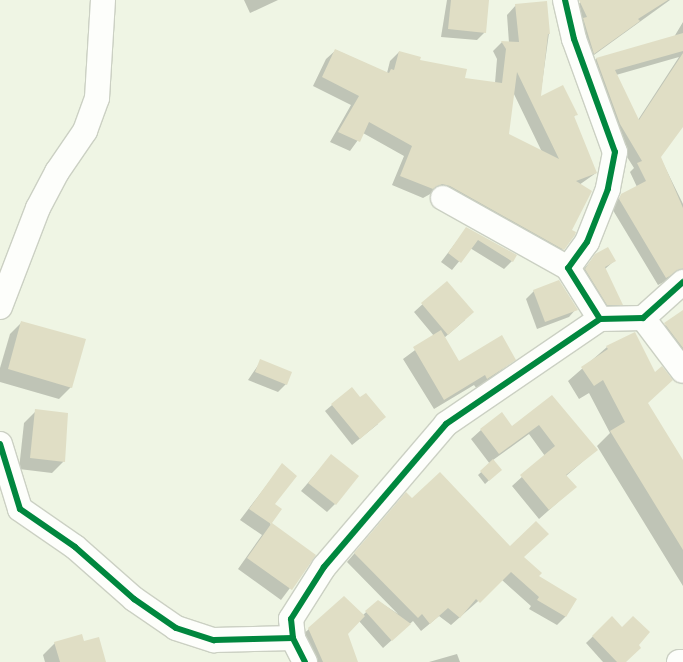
<!DOCTYPE html>
<style>
body{margin:0}
#map{position:relative;width:683px;height:662px;overflow:hidden;background:#eff5e4;font-family:Figtree,sans-serif}
div>[style]{position:absolute}
[style*='--x']{left:calc(var(--x)*1px);top:calc(var(--y)*1px);width:calc(var(--w)*1px);rotate:calc(var(--a)*1deg)}
.shadow>*{inset:0;background:#0003}
.building>*{inset:0;background:#e0dec5}
.roads{filter:drop-shadow(1px 0 #cbd0c3) drop-shadow(-1px 0 #cbd0c3) drop-shadow(0 1px #cbd0c3) drop-shadow(0 -1px #cbd0c3)}
.minor>*{height:24px;margin:-12px;padding:0 12px;transform-origin:12px;border-radius:12px;background:#fdfefb}
.cycleway>*{height:6px;margin:-3px;padding:0 3px;transform-origin:3px;border-radius:3px;background:#00873e}
span{translate:-50% -50%;white-space:nowrap;text-align:center;line-height:1.15;-webkit-text-stroke:4.5px #fff;paint-order:stroke}
</style>
<div id="map">
<div class="shadow">
<i style="clip-path:polygon(244px 0,278px 0,250px 13px)"></i>
<i style="clip-path:polygon(447px 0,488px 0,485px 32px,477px 40px,441px 37px)"></i>
<i style="clip-path:polygon(583px 0,670px 0,587px 60px,573px 9px)"></i>
<i style="clip-path:polygon(evenodd,516px 5px,549px 33px,540px 98px,576px 114px,573px 118px,596px 173px,579px 185px,571px 230px,563px 249px,554px 258px,440px 195px,432px 193px,423px 198px,392px 185px,404px 156px,363px 133px,350px 151px,330px 142px,351px 105px,313px 86px,326px 59px,336px 50px,387px 73px,390px 61px,399px 52px,464px 79px,495px 83px,497px 59px,493px 51px,502px 42px,509px 43px,507px 15px,516px 5px,513px 92px,542px 152px,508px 135px,513px 92px)"></i>
<i style="clip-path:polygon(evenodd,683px 22px,683px 124px,660px 157px,683px 204px,683px 272px,658px 285px,611px 207px,622px 195px,637px 187px,630px 172px,634px 168px,612px 133px,588px 67px,596px 59px,674px 37px,683px 22px,679px 57px,638px 120px,616px 75px,679px 57px)"></i>
<i style="clip-path:polygon(467px 228px,512px 261px,504px 269px,470px 248px,452px 270px,441px 262px)"></i>
<i style="clip-path:polygon(596px 255px,614px 261px,605px 269px,621px 304px,614px 312px,599px 312px,577px 277px)"></i>
<i style="clip-path:polygon(447px 282px,465px 320px,444px 338px,459px 362px,514px 360px,477px 389px,474px 385px,434px 409px,403px 359px,434px 336px,414px 312px)"></i>
<i style="clip-path:polygon(534px 291px,576px 309px,569px 317px,537px 329px,526px 299px)"></i>
<i style="clip-path:polygon(683px 311px,683px 372px,655px 334px)"></i>
<i style="clip-path:polygon(22px 322px,71px 387px,59px 399px,0 382px,0 368px,10px 334px)"></i>
<i style="clip-path:polygon(607px 347px,683px 462px,683px 586px,597px 446px,610px 433px,589px 393px,579px 399px,568px 381px)"></i>
<i style="clip-path:polygon(261px 361px,286px 384px,278px 392px,248px 380px)"></i>
<i style="clip-path:polygon(352px 388px,378px 424px,352px 445px,325px 411px)"></i>
<i style="clip-path:polygon(552px 397px,596px 450px,566px 476px,575px 487px,539px 519px,512px 486px,545px 456px,529px 434px,493px 460px,500px 470px,485px 484px,478px 475px,490px 464px,471px 439px,481px 430px,512px 427px)"></i>
<i style="clip-path:polygon(36px 411px,64px 461px,52px 473px,19px 469px,24px 423px)"></i>
<i style="clip-path:polygon(331px 456px,335px 504px,327px 512px,301px 491px)"></i>
<i style="clip-path:polygon(282px 465px,273px 504px,280px 509px,270px 524px,314px 556px,281px 600px,238px 569px,262px 535px,240px 520px)"></i>
<i style="clip-path:polygon(412px 500px,510px 548px,522px 558px,537px 576px,575px 599px,565px 617px,557px 625px,529px 609px,531px 606px,502px 580px,451px 625px,439px 616px,421px 631px,413px 621px,383px 648px,359px 621px,346px 633px,356px 662px,311px 662px,301px 636px,309px 629px,362px 616px,378px 601px,398px 614px,347px 562px,398px 503px)"></i>
<i style="clip-path:polygon(612px 618px,625px 662px,603px 662px,586px 643px)"></i>
<i style="clip-path:polygon(55px 643px,83px 643px,105px 662px,45px 662px,43px 655px)"></i>
<i style="clip-path:polygon(457px 654px,460px 662px,429px 662px)"></i>
</div>
<div class="building">
<i style="clip-path:polygon(451px 0,489px 0,486px 33px,448px 29px)"></i>
<i style="clip-path:polygon(579px 0,668px 0,638px 19px,640px 21px,594px 54px,583px 18px,587px 17px)"></i>
<i style="clip-path:polygon(evenodd,547px 1px,550px 34px,548px 34px,541px 96px,563px 85px,578px 115px,574px 116px,597px 173px,576px 181px,592px 191px,572px 230px,576px 232px,575px 235px,564px 250px,450px 186px,442px 184px,433px 189px,400px 176px,412px 146px,369px 122px,360px 142px,338px 132px,359px 96px,322px 77px,335px 49px,389px 73px,391px 69px,394px 70px,399px 51px,421px 57px,420px 60px,467px 69px,465px 78px,502px 83px,506px 49px,501px 41px,519px 42px,515px 4px,547px 1px,517px 72px,559px 159px,509px 134px,517px 72px)"></i>
<i style="clip-path:polygon(683px 33px,683px 51px,615px 70px,639px 120px,683px 53px,683px 127px,661px 157px,683px 208px,683px 269px,666px 278px,619px 199px,621px 194px,646px 181px,637px 163px,642px 161px,620px 124px,596px 58px)"></i>
<i style="clip-path:polygon(466px 227px,517px 255px,513px 262px,478px 240px,461px 263px,448px 253px)"></i>
<i style="clip-path:polygon(608px 247px,616px 261px,605px 267px,623px 305px,607px 305px,585px 269px,595px 254px)"></i>
<i style="clip-path:polygon(559px 280px,578px 310px,545px 322px,533px 290px)"></i>
<i style="clip-path:polygon(447px 281px,474px 312px,448px 335px,421px 303px)"></i>
<i style="clip-path:polygon(683px 310px,683px 348px,664px 323px)"></i>
<i style="clip-path:polygon(21px 321px,86px 339px,72px 388px,8px 369px)"></i>
<i style="clip-path:polygon(441px 330px,459px 361px,502px 335px,516px 360px,487px 379px,485px 375px,444px 400px,413px 347px)"></i>
<i style="clip-path:polygon(635px 332px,655px 372px,662px 366px,673px 380px,648px 403px,683px 460px,683px 550px,610px 431px,625px 422px,603px 380px,594px 386px,581px 367px,608px 349px,606px 346px)"></i>
<i style="clip-path:polygon(260px 359px,292px 372px,287px 385px,255px 372px)"></i>
<i style="clip-path:polygon(352px 387px,360px 397px,366px 393px,386px 417px,360px 439px,331px 404px)"></i>
<i style="clip-path:polygon(552px 395px,598px 450px,566px 475px,577px 487px,549px 510px,520px 475px,555px 446px,539px 425px,499px 454px,480px 429px,502px 412px,512px 426px)"></i>
<i style="clip-path:polygon(35px 409px,68px 413px,65px 462px,30px 458px)"></i>
<i style="clip-path:polygon(331px 454px,359px 476px,336px 505px,308px 483px)"></i>
<i style="clip-path:polygon(493px 459px,502px 470px,489px 481px,480px 471px)"></i>
<i style="clip-path:polygon(282px 463px,297px 476px,275px 504px,282px 509px,272px 523px,316px 555px,292px 590px,247px 558px,271px 524px,249px 509px)"></i>
<i style="clip-path:polygon(440px 472px,510px 546px,536px 521px,549px 534px,524px 557px,542px 573px,539px 576px,577px 599px,566px 617px,537px 600px,539px 597px,511px 572px,480px 603px,476px 599px,460px 618px,448px 608px,430px 624px,422px 614px,418px 618px,354px 553px,406px 492px,412px 498px)"></i>
<i style="clip-path:polygon(344px 596px,365px 616px,348px 634px,358px 662px,323px 662px,308px 628px)"></i>
<i style="clip-path:polygon(378px 600px,411px 624px,392px 641px,365px 611px)"></i>
<i style="clip-path:polygon(612px 616px,622px 627px,633px 616px,650px 632px,639px 645px,641px 648px,626px 662px,617px 662px,592px 636px)"></i>
<i style="clip-path:polygon(82px 634px,84px 641px,99px 637px,106px 662px,60px 662px,54px 642px)"></i>
</div>
<div class="roads">
<div class="minor">
<i style="--x:565;--y:0;--w:40;--a:77"></i>
<i style="--x:574;--y:39;--w:120;--a:70.1"></i>
<i style="--x:615;--y:152;--w:38;--a:101"></i>
<i style="--x:608;--y:189;--w:57;--a:111.6"></i>
<i style="--x:587;--y:242;--w:32;--a:126"></i>
<i style="--x:568;--y:268;--w:60;--a:57.9"></i>
<i style="--x:443;--y:198;--w:143;--a:29.2"></i>
<i style="--x:0;--y:307;--w:106;--a:-69"></i>
<i style="--x:38;--y:208;--w:41;--a:-62.2"></i>
<i style="--x:57;--y:172;--w:50;--a:-55.7"></i>
<i style="--x:85;--y:131;--w:35;--a:-70"></i>
<i style="--x:97;--y:98;--w:98;--a:-86.5"></i>
<i style="--x:643;--y:318;--w:66;--a:53"></i>
<i style="--x:0;--y:444;--w:68;--a:72.9"></i>
<i style="--x:20;--y:509;--w:67;--a:34.6"></i>
<i style="--x:75;--y:547;--w:79;--a:41.4"></i>
<i style="--x:134;--y:599;--w:51;--a:34.6"></i>
<i style="--x:176;--y:628;--w:40;--a:18"></i>
<i style="--x:214;--y:640;--w:79;--a:-1.5"></i>
<i style="--x:305;--y:662;--w:27;--a:-117"></i>
<i style="--x:293;--y:638;--w:19;--a:-96"></i>
<i style="--x:291;--y:619;--w:62;--a:-57.6"></i>
<i style="--x:324;--y:567;--w:188;--a:-49.5"></i>
<i style="--x:446;--y:424;--w:186;--a:-34.3"></i>
<i style="--x:600;--y:319;--w:43;--a:-1.3"></i>
<i style="--x:643;--y:318;--w:54;--a:-42"></i>
<i style="--x:679;--y:662;--w:4;--a:0"></i>
</div>
</div>
<div class="cycleway">
<i style="--x:565;--y:0;--w:40;--a:77"></i>
<i style="--x:574;--y:39;--w:120;--a:70.1"></i>
<i style="--x:615;--y:152;--w:38;--a:101"></i>
<i style="--x:608;--y:189;--w:57;--a:111.6"></i>
<i style="--x:587;--y:242;--w:32;--a:126"></i>
<i style="--x:568;--y:268;--w:60;--a:57.9"></i>
<i style="--x:0;--y:444;--w:68;--a:72.9"></i>
<i style="--x:20;--y:509;--w:67;--a:34.6"></i>
<i style="--x:75;--y:547;--w:79;--a:41.4"></i>
<i style="--x:134;--y:599;--w:51;--a:34.6"></i>
<i style="--x:176;--y:628;--w:40;--a:18"></i>
<i style="--x:214;--y:640;--w:79;--a:-1.5"></i>
<i style="--x:305;--y:662;--w:27;--a:-117"></i>
<i style="--x:293;--y:638;--w:19;--a:-96"></i>
<i style="--x:291;--y:619;--w:62;--a:-57.6"></i>
<i style="--x:324;--y:567;--w:188;--a:-49.5"></i>
<i style="--x:446;--y:424;--w:186;--a:-34.3"></i>
<i style="--x:600;--y:319;--w:43;--a:-1.3"></i>
<i style="--x:643;--y:318;--w:54;--a:-42"></i>
</div>
</div>
